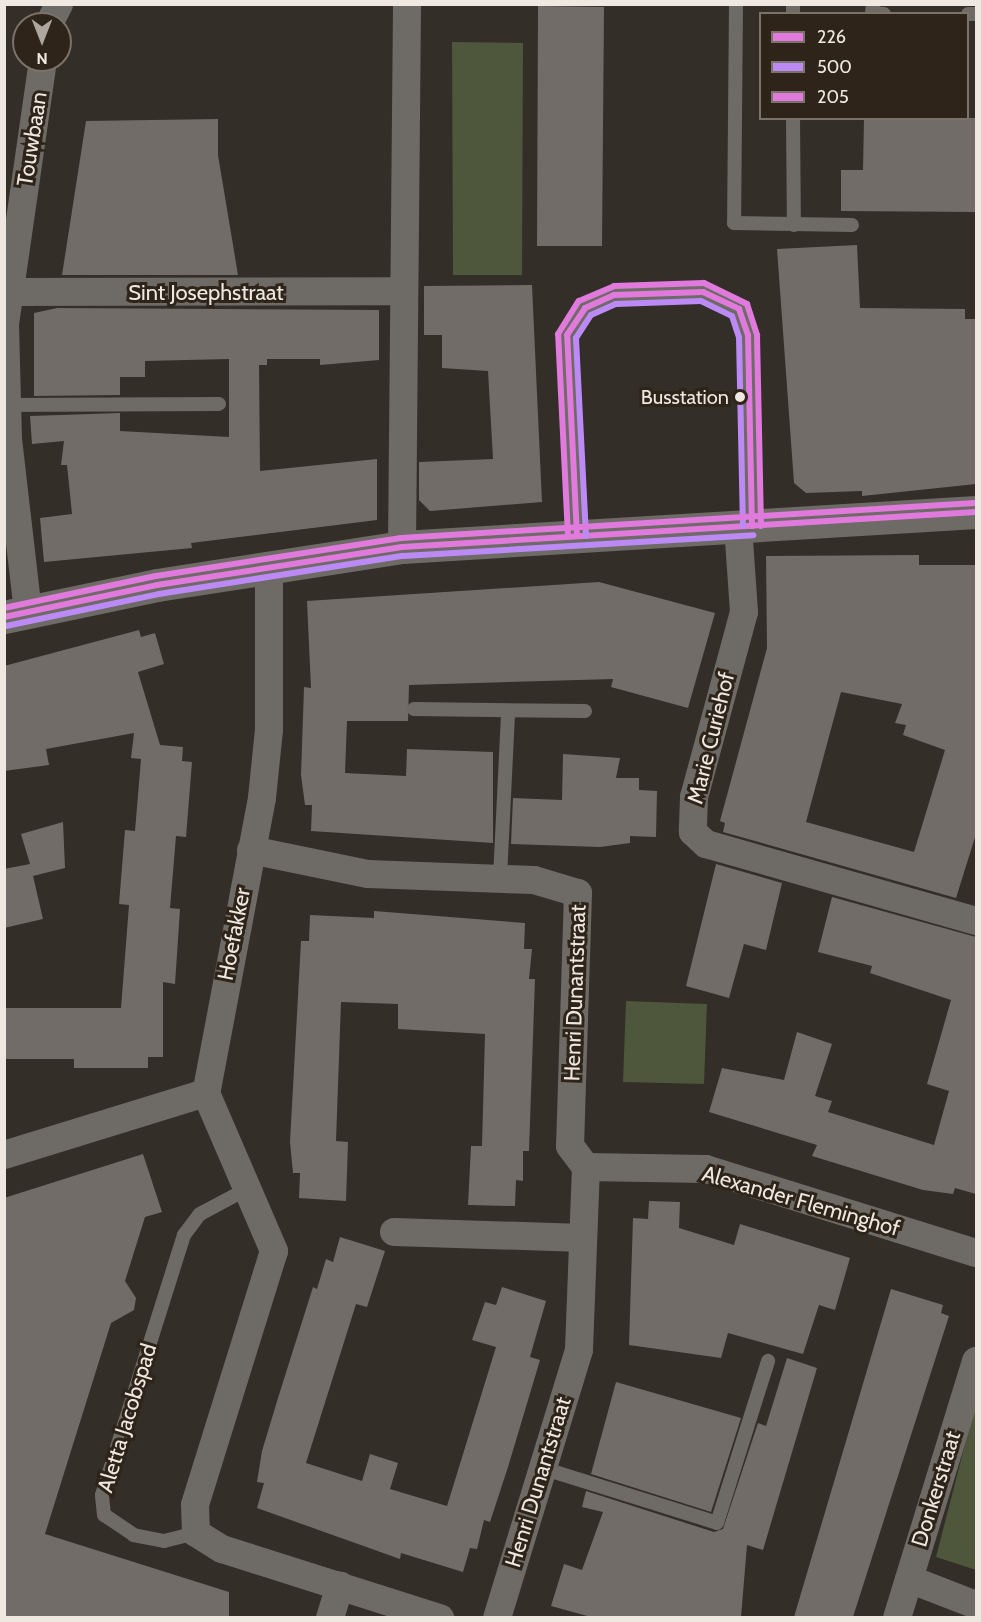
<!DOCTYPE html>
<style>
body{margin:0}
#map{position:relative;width:981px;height:1622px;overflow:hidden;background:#332e28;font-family:Cabin,sans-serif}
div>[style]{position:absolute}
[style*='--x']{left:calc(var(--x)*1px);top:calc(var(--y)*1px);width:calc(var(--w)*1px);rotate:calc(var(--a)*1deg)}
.green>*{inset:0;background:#4e563b}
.building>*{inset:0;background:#716c67}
.lane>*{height:14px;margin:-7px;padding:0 7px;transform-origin:7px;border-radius:7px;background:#6e6a65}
.street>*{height:28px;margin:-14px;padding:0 14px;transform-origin:14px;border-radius:14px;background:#6e6a65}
.secondary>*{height:33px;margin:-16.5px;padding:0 16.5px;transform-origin:16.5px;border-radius:16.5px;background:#6e6a65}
.bus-1>*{height:6px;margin:-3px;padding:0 3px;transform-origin:3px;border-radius:3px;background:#e07add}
.bus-2>*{height:6px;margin:-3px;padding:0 3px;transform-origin:3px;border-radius:3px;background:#bc8af5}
.bus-3>*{height:6px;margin:-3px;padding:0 3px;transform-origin:3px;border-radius:3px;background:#e07add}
.dots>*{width:16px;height:16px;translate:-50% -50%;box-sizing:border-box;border:3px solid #2e2419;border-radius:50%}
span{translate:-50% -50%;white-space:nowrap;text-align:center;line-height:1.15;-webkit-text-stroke:6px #2e2419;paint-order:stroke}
.bus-label{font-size:20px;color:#efe8e1}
.right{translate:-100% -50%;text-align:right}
.street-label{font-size:22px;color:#efe8e1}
.frame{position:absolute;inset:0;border:6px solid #efe8e1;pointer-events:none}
.legend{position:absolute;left:759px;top:12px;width:210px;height:108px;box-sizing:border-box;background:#2e2419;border:2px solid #7b7269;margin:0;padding:8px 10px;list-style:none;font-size:18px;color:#efe8e1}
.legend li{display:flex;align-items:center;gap:12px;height:30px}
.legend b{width:30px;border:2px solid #7b7269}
.north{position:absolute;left:12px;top:12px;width:60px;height:60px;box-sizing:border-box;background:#2e2419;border:2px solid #7b7269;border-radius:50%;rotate:180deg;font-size:16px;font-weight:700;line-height:24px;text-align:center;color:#efe8e1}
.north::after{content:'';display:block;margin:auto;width:21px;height:27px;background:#ada7a0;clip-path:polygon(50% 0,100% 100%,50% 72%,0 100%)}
</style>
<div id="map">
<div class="green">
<i style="clip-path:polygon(452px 42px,523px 43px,522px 275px,453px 275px)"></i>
<i style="clip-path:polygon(626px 1001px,707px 1004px,704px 1084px,623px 1082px)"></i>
<i style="clip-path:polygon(976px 1402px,976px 1570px,936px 1557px)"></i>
</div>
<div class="building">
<i style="clip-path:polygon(538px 6px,604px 7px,602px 246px,537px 246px)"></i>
<i style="clip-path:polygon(864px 118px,976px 118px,976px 212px,841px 211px,841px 170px,863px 170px)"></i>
<i style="clip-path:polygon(218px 119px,218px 155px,238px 275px,62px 275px,86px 121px)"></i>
<i style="clip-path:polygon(857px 245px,860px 308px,965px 309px,965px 319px,976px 319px,976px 484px,862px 496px,862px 491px,806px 493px,794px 483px,777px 249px)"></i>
<i style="clip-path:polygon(532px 285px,542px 502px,430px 511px,419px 500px,419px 462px,493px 459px,488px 371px,442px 368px,442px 335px,424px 335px,424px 286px)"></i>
<i style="clip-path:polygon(57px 308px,379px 310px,379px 360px,320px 365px,320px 359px,267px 359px,267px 365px,259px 365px,260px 471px,377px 459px,377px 520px,191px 543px,192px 548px,44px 562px,40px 518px,72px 514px,67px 465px,61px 465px,64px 441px,32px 444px,30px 416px,120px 413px,120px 431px,229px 437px,229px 359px,145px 361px,145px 377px,120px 377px,120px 395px,34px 396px,34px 313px)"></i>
<i style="clip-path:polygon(evenodd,919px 555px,919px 565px,976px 565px,976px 834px,956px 898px,723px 832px,725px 823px,720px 821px,767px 648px,766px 556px,919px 555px,841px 692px,902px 704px,895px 723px,906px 725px,903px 735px,945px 750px,914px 852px,806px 822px,841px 692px)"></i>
<i style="clip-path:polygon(599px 582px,715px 613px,688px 708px,611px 687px,613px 679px,409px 685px,408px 721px,347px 721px,345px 773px,406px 776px,407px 749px,493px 752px,493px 843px,311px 831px,312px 805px,305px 805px,301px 775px,304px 687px,311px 688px,307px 601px)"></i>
<i style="clip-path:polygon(139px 630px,141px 637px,155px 633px,164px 664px,138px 672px,160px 745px,183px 747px,182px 761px,192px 762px,186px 837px,176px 836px,170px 908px,180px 909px,175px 984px,163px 982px,163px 1057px,148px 1057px,148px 1068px,74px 1068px,74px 1059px,4px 1059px,4px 1008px,121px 1008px,129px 905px,119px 904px,125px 830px,135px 831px,141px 759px,131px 758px,134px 733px,46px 749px,49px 765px,4px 771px,4px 666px)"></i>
<i style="clip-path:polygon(563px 754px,620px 758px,616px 778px,639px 778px,639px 790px,657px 791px,656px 837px,630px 836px,630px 843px,600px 847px,511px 844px,513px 798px,562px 800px)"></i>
<i style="clip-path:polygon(63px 822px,65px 868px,33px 876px,43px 919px,4px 928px,4px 869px,30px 864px,21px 834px)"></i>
<i style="clip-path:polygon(716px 864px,782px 883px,766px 950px,744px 944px,729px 998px,686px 986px)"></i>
<i style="clip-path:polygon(832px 897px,976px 937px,976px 1194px,955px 1188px,953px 1194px,923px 1190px,812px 1156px,817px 1145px,709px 1112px,722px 1068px,784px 1080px,797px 1032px,832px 1044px,815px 1096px,832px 1101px,828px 1112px,934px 1145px,949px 1091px,927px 1084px,951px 1000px,870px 973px,872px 966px,818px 952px)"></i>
<i style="clip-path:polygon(374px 911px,525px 923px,524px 949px,532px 949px,529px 979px,535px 979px,529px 1151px,523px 1151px,523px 1181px,516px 1180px,515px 1206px,468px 1205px,471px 1146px,482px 1146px,485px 1034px,398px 1029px,398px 1004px,341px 1002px,336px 1141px,348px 1142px,346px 1201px,299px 1198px,300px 1173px,293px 1173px,290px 1142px,301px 941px,309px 941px,310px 915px,374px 918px)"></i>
<i style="clip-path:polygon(143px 1154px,162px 1212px,145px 1217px,125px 1281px,136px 1298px,134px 1310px,111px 1323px,45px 1534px,229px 1592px,229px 1617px,4px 1617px,4px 1198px)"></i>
<i style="clip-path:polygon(649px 1201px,680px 1202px,679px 1228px,734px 1245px,740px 1224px,850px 1258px,835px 1310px,819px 1305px,803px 1354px,728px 1333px,721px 1358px,629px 1345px,633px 1218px,648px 1219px)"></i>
<i style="clip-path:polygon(340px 1237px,385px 1251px,367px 1307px,356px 1304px,306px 1463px,362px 1481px,370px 1454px,398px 1463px,390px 1489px,447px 1506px,496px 1347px,472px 1340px,485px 1302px,496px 1305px,502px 1287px,546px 1301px,530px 1357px,540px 1360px,508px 1467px,490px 1522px,484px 1520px,477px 1549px,470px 1548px,463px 1572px,401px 1553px,400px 1559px,257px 1508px,264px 1483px,257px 1482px,262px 1451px,278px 1398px,313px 1287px,317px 1289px,326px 1259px,333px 1262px)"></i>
<i style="clip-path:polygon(891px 1289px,943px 1305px,941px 1313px,949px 1316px,853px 1617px,794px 1617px)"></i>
<i style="clip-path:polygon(787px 1358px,817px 1368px,763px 1550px,747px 1545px,741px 1617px,591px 1617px,551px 1606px,564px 1564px,582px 1570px,603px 1512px,582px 1507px,586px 1491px,714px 1532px,723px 1529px,758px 1423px,766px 1426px)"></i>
<i style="clip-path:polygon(616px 1382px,741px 1418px,711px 1512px,591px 1474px)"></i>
</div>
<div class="lane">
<i style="--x:736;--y:4;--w:219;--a:90.5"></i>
<i style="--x:734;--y:223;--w:118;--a:1"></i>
<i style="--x:793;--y:4;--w:10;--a:90"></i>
<i style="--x:873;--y:4;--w:9;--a:96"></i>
<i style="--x:872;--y:13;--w:12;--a:5"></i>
<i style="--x:968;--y:14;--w:8;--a:0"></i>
<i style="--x:793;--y:118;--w:107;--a:89.5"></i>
<i style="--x:6;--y:405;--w:213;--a:-0.3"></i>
<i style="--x:577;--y:536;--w:201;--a:-92.8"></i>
<i style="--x:567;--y:335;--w:32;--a:-56"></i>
<i style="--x:585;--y:308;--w:32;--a:-24"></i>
<i style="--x:614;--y:295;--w:89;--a:-1.9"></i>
<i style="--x:703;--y:292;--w:40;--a:25"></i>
<i style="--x:739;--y:309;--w:28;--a:71"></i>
<i style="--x:748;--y:335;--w:191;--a:88.8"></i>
<i style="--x:414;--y:709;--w:171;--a:0.7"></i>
<i style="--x:500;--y:878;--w:166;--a:-87.2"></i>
<i style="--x:542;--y:1468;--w:183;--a:17.4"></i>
<i style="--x:717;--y:1523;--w:170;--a:-72.5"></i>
<i style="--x:196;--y:1533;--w:33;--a:166"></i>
<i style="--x:164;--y:1541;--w:31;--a:-169"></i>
<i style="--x:134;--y:1535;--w:36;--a:-146"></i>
<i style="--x:104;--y:1515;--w:20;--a:-96"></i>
<i style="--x:102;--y:1495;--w:273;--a:-72.5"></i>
<i style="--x:184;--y:1235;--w:26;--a:-53"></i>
<i style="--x:200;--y:1214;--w:55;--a:-28"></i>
</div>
<div class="street">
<i style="--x:49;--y:24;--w:22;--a:-63"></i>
<i style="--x:8;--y:292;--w:395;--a:-0.1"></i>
<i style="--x:738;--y:526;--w:86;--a:86"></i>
<i style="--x:744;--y:612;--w:192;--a:105.1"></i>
<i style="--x:694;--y:797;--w:35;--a:92"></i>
<i style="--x:693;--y:832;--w:18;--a:43"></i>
<i style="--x:706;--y:844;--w:281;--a:15.9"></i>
<i style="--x:402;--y:547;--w:543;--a:-89.47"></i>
<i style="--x:269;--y:566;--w:164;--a:90"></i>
<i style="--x:269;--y:730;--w:68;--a:95.9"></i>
<i style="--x:262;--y:798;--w:300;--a:100.7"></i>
<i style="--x:206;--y:1093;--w:172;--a:66.7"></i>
<i style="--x:274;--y:1251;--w:266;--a:107.3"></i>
<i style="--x:195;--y:1505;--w:28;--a:88"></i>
<i style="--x:196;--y:1533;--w:31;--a:32"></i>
<i style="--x:222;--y:1549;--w:229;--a:17.6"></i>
<i style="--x:28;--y:612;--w:174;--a:-96.6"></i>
<i style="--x:8;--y:439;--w:115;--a:-91.5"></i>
<i style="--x:5;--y:324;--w:267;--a:-81.8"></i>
<i style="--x:251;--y:850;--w:119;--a:11.6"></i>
<i style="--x:368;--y:874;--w:166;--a:2.1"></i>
<i style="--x:534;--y:880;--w:46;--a:16.5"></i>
<i style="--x:578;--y:893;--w:253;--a:91.8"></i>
<i style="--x:570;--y:1146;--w:26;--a:53"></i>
<i style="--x:586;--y:1167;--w:183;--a:92.2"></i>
<i style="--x:579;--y:1350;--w:280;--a:107"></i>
<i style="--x:4;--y:1155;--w:211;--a:-17.1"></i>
<i style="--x:586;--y:1167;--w:120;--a:1"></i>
<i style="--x:706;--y:1169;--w:283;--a:17.3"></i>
<i style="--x:394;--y:1232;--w:189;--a:1.8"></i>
<i style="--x:909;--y:1579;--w:72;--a:21.2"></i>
<i style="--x:330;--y:1618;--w:34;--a:-73"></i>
<i style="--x:897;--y:1618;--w:269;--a:-72.9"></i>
</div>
<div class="secondary">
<i style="--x:4;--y:617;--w:156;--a:-11.8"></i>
<i style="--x:157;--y:585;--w:248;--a:-8.8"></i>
<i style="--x:402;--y:547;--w:575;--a:-3.49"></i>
</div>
<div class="bus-1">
<i style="--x:577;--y:536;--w:201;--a:-92.8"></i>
<i style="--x:567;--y:335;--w:32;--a:-56"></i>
<i style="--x:585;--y:308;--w:32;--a:-24"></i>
<i style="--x:614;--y:295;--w:89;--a:-1.9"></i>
<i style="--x:703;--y:292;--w:40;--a:25"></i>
<i style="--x:739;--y:309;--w:28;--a:71"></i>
<i style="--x:748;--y:335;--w:191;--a:88.8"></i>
<i style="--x:4;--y:617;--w:156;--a:-11.8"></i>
<i style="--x:157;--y:585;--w:248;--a:-8.8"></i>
<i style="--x:402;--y:547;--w:575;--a:-3.49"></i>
</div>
<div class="bus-2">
<i style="--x:586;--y:536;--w:198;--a:-92.9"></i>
<i style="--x:576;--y:338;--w:27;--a:-57"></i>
<i style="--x:591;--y:315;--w:27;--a:-24"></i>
<i style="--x:616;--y:304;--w:85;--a:-2"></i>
<i style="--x:701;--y:301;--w:34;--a:26"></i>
<i style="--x:732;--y:316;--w:22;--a:72"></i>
<i style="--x:739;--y:337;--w:189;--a:88.8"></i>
<i style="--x:6;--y:626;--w:156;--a:-11.8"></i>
<i style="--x:159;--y:594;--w:247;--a:-8.9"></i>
<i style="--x:403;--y:556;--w:351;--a:-3.4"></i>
</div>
<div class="bus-3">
<i style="--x:568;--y:536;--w:202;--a:-92.8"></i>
<i style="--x:558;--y:334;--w:39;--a:-58"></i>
<i style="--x:579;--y:301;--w:38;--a:-23"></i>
<i style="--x:614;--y:286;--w:90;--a:-1.9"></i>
<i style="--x:704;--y:283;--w:48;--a:26"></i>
<i style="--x:747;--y:304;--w:33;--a:72"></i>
<i style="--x:757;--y:335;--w:191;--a:88.8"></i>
<i style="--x:4;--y:608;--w:155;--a:-11.9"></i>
<i style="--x:156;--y:576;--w:248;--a:-8.8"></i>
<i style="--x:401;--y:538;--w:575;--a:-3.49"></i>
</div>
<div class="dots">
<i style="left:740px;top:397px;background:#efe8e1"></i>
</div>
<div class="bus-label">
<span class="right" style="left:729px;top:397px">Busstation</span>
</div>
<div class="street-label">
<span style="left:32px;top:139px;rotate:-81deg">Touwbaan</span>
<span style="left:206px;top:293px">Sint Josephstraat</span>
<span style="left:711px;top:738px;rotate:-76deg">Marie Curiehof</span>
<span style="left:234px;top:934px;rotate:-79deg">Hoefakker</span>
<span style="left:575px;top:993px;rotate:-88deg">Henri Dunantstraat</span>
<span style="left:801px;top:1201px;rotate:16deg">Alexander Fleminghof</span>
<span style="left:127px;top:1418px;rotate:-73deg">Aletta Jacobspad</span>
<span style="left:538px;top:1482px;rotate:-73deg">Henri Dunantstraat</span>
<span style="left:936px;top:1489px;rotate:-73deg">Donkerstraat</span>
</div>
<div class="frame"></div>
<ul class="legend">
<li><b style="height:8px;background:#e07add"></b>226</li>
<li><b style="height:8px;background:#bc8af5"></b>500</li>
<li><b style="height:8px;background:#e07add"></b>205</li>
</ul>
<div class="north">N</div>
</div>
